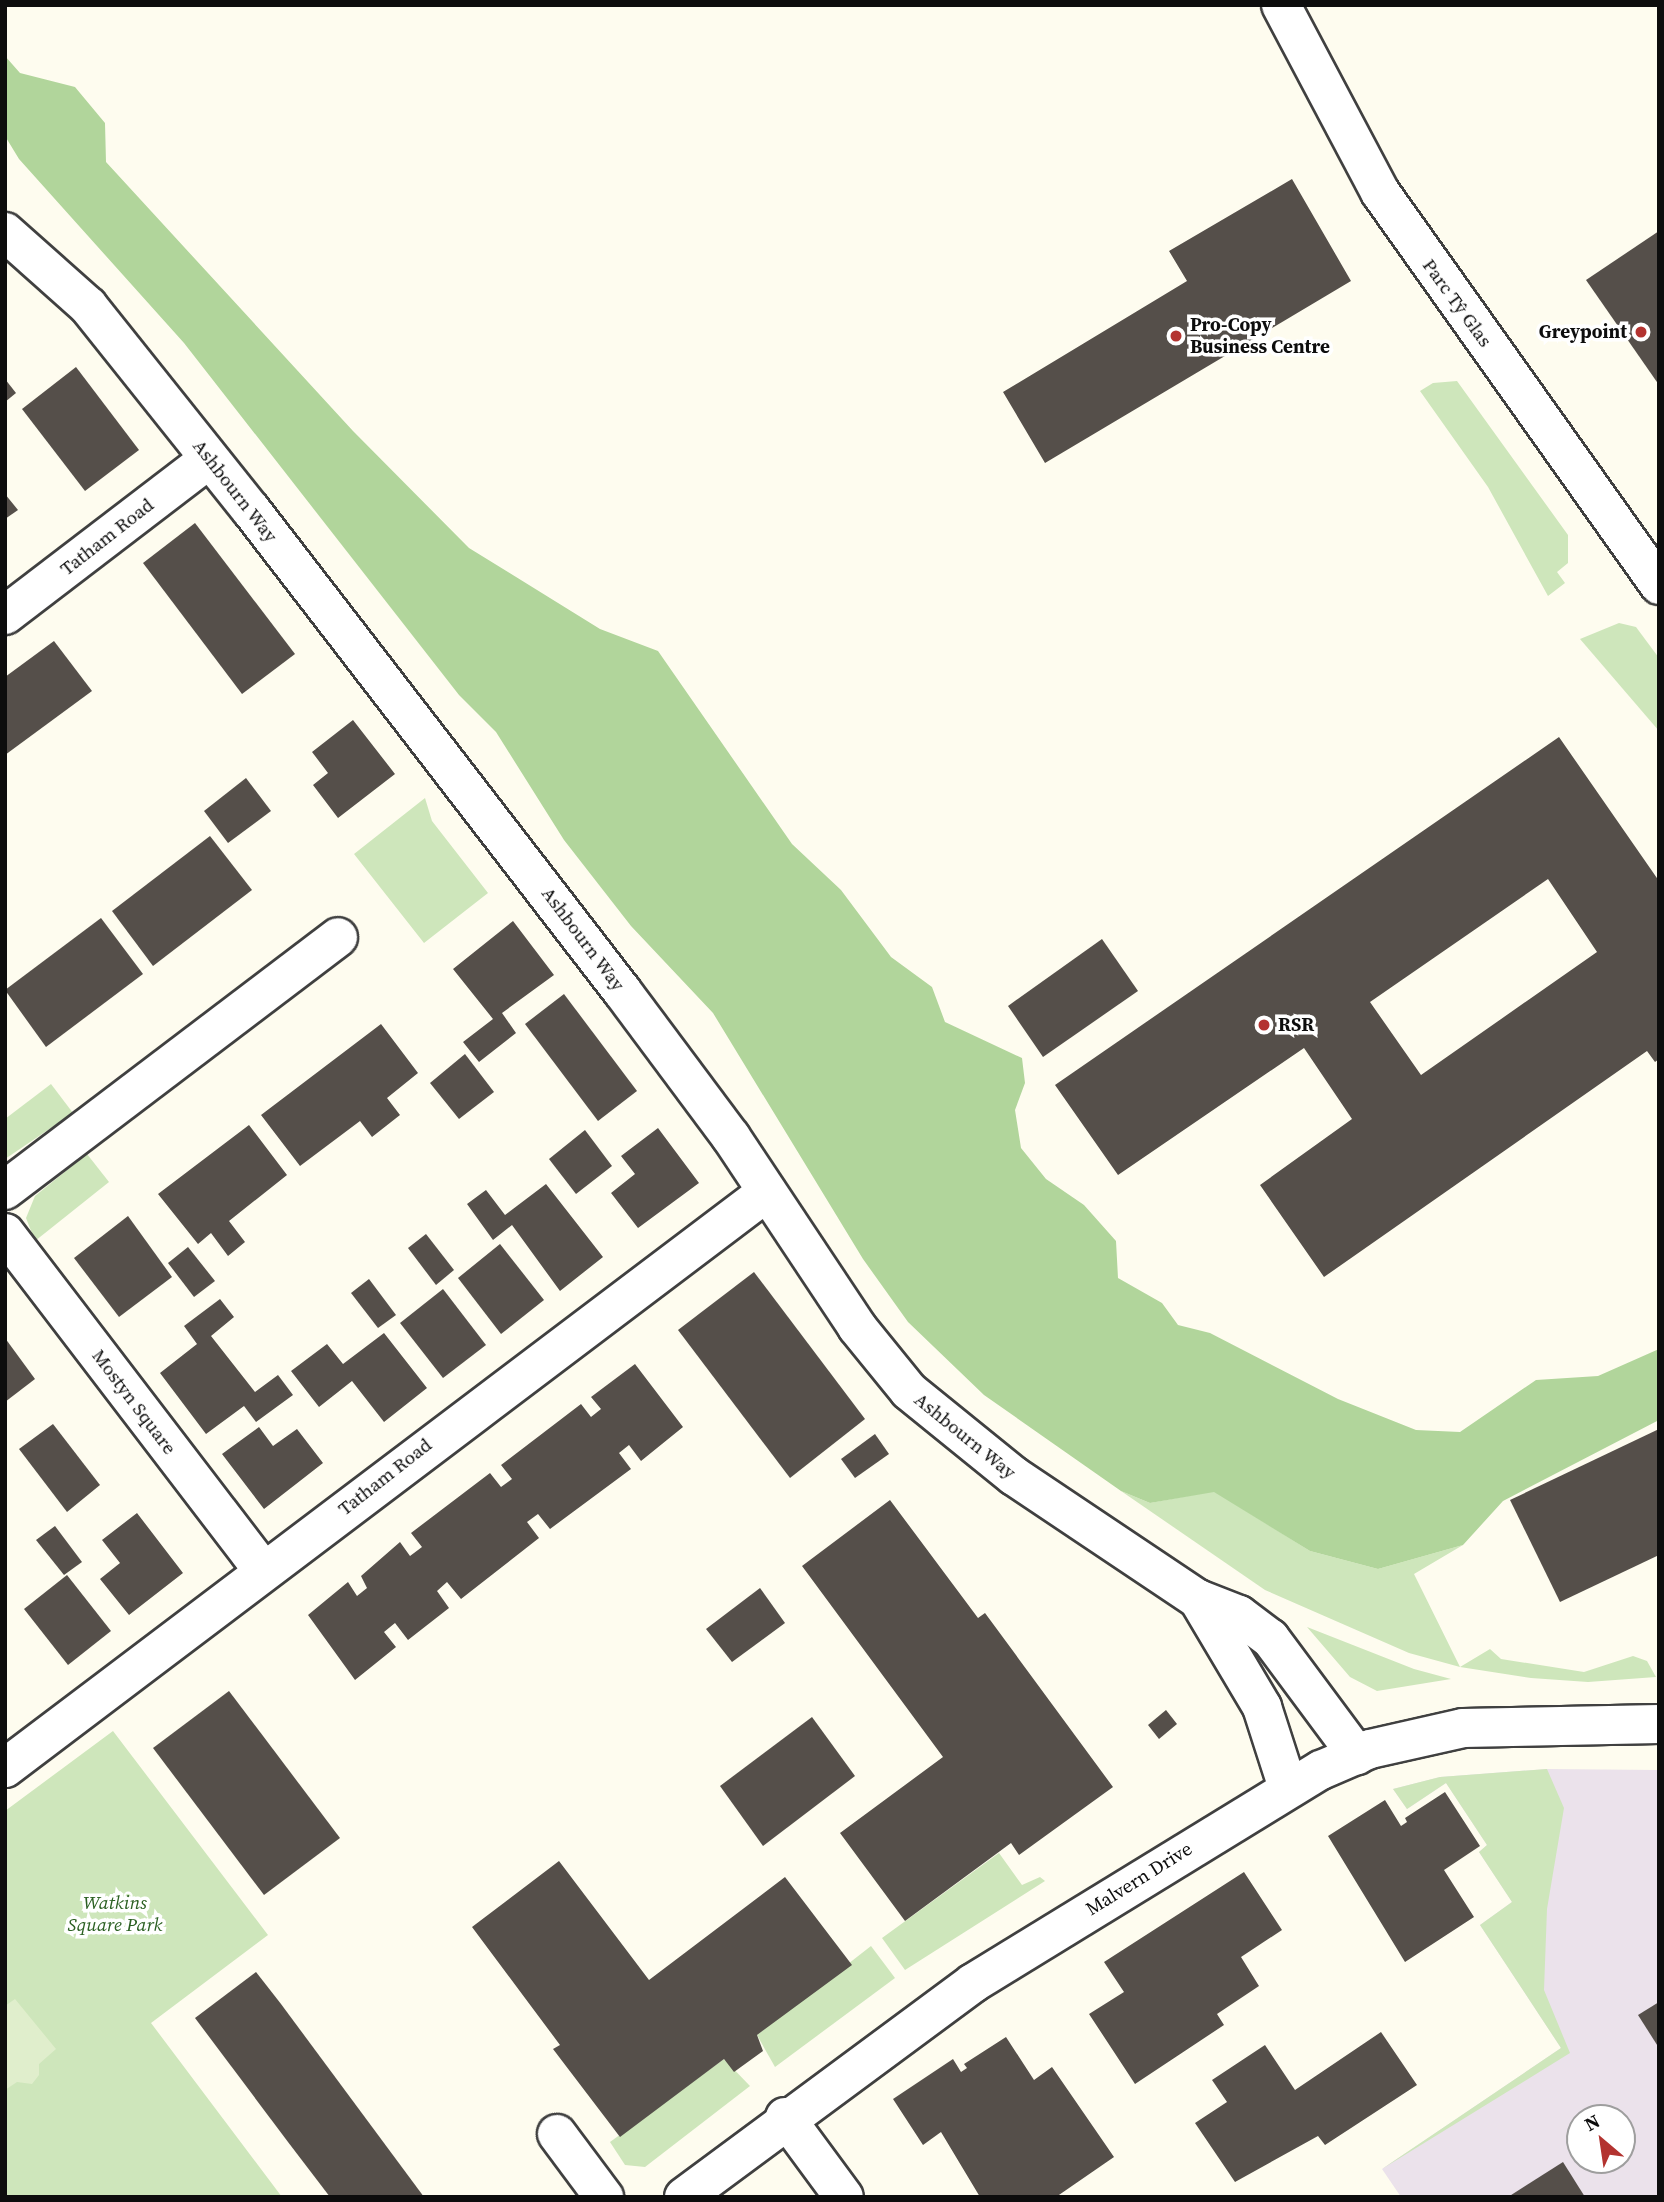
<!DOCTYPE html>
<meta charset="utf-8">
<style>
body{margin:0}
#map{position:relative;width:1664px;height:2202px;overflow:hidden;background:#fefcef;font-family:"Source Serif 4",serif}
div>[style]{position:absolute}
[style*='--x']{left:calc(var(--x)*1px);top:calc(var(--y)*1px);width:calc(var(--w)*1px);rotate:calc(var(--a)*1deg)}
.industrial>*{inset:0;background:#ebe2eb}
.green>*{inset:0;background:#cee6bb}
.forest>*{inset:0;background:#b1d59b}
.pitch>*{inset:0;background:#e0eecc}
.building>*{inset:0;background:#554f4a}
.roads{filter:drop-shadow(2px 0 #404040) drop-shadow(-2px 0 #404040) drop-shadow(0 2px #404040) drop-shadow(0 -2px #404040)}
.street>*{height:38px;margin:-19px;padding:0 19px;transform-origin:19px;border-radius:19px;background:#fff}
.dots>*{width:19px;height:19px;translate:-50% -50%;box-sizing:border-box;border:4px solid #fff;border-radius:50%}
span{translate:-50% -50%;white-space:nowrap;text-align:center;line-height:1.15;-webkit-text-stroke:7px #fff;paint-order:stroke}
.street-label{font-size:19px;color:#0d0d0d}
.poi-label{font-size:19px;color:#0d0d0d;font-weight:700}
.left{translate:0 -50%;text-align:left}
.right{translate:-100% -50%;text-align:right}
.park-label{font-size:19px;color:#2b6022;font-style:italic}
.frame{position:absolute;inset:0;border:7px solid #0d0d0d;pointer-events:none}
.north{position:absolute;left:1566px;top:2104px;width:70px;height:70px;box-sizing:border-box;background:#fff;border:2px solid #9e9e9e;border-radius:50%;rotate:331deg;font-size:19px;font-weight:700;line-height:28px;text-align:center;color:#0d0d0d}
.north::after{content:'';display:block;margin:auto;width:24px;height:32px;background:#b33330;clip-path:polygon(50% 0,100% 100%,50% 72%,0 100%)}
</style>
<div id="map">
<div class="industrial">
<i style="clip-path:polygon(evenodd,1547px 1769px,1659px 1770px,1659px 2197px,1401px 2197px,1382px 2169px,1561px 2048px,1480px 1925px,1512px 1902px,1479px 1852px,1487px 1845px,1446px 1783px,1407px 1809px,1393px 1789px,1440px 1777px,1547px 1769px,1580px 2118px,1622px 2118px,1622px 2160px,1580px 2160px,1580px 2118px)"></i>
</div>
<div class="green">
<i style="clip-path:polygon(1457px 381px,1568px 535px,1568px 563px,1557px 572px,1565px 583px,1548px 596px,1488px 487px,1420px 391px,1433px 383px)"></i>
<i style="clip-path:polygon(1619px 623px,1636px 627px,1659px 658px,1659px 731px,1580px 639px)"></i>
<i style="clip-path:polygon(425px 798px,432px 821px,488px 893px,424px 943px,354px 854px)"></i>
<i style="clip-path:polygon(51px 1084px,73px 1113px,5px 1159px,5px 1119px)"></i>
<i style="clip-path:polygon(87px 1154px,109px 1182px,35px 1241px,26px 1218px,35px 1196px)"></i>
<i style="clip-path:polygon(1121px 1491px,1150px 1503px,1214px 1491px,1310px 1551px,1378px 1569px,1463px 1545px,1414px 1574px,1460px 1667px,1490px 1649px,1501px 1659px,1584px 1672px,1633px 1656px,1647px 1661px,1656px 1677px,1588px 1682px,1531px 1678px,1460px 1667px,1409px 1653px,1265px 1590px)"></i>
<i style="clip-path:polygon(1307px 1627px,1414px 1669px,1451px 1679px,1377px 1691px,1350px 1677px)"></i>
<i style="clip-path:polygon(113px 1731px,268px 1935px,151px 2023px,282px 2197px,5px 2197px,5px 1811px)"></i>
<i style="clip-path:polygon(1547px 1769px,1564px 1808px,1547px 1909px,1544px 1990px,1570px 2053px,1382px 2169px,1561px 2048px,1480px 1925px,1512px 1902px,1479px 1852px,1487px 1845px,1446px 1783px,1407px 1809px,1393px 1789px,1440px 1777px)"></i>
<i style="clip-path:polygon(999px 1853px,1022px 1885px,1040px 1877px,1045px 1881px,905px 1970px,882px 1938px)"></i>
<i style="clip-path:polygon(871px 1946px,895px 1978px,775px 2067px,757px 2035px)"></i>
<i style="clip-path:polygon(724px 2059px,750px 2086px,645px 2167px,625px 2165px,610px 2142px)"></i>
</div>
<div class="forest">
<i style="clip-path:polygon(5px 56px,20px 73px,75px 87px,105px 123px,106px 162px,353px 431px,469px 548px,600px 629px,658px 651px,792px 844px,841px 890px,891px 957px,932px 987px,945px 1022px,1022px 1058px,1025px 1083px,1015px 1110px,1021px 1148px,1046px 1179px,1084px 1205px,1116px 1241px,1118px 1278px,1162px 1303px,1178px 1325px,1210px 1333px,1338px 1399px,1416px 1430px,1460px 1432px,1536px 1380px,1598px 1376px,1659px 1349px,1659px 1420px,1503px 1501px,1463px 1545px,1378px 1569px,1310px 1551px,1214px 1492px,1150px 1503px,1121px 1491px,984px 1395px,908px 1322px,863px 1259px,713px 1013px,631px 926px,564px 840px,496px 732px,459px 695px,184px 343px,19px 159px,5px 136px)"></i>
</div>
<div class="pitch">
<i style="clip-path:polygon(15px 1999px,56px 2049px,39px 2064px,39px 2075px,32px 2084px,17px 2082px,5px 2090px,5px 2006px)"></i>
</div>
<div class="building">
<i style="clip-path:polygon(1292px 179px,1351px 281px,1045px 463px,1003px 392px,1187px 281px,1169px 251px)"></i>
<i style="clip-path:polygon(1659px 231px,1659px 385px,1586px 280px)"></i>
<i style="clip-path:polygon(76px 367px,139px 450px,85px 491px,22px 409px)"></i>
<i style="clip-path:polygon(5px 379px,16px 393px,5px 402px)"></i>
<i style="clip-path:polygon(5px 494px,18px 510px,5px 519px)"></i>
<i style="clip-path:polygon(195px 523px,295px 654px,242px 694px,143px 563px)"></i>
<i style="clip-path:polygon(54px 641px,92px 691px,5px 755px,5px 677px)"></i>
<i style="clip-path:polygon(353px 720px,395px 774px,338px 818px,313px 785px,328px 773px,312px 752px)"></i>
<i style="clip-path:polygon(evenodd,1559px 737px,1659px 881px,1659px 1059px,1655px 1062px,1647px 1051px,1324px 1277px,1260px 1185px,1352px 1119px,1304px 1048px,1118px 1175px,1055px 1085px,1559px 737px,1548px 879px,1597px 952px,1421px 1075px,1370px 1002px,1548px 879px)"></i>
<i style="clip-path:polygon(246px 778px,271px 811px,228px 843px,204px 811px)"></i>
<i style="clip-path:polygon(210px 836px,252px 890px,153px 966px,112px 911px)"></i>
<i style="clip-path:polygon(101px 918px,143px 974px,46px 1047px,5px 990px)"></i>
<i style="clip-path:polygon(513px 921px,554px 975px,502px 1013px,516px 1033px,479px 1062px,463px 1042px,493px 1019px,453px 969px)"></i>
<i style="clip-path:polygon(1102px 939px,1138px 991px,1043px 1057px,1008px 1006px)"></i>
<i style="clip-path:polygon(564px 994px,637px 1091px,598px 1121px,525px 1024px)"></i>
<i style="clip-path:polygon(381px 1024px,418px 1073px,387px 1098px,400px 1115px,372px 1137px,360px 1121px,300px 1166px,261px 1115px)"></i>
<i style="clip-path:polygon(465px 1054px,494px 1092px,459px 1119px,430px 1083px)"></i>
<i style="clip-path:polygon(249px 1125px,287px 1175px,229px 1221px,245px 1242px,228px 1256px,211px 1233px,198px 1244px,158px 1194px)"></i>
<i style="clip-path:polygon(658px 1128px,699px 1183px,638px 1228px,611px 1193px,635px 1174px,621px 1156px)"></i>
<i style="clip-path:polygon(585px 1130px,612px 1166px,576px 1194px,549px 1159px)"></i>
<i style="clip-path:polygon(546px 1184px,603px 1257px,560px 1291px,512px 1225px,493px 1240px,467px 1204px,486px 1190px,505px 1215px)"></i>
<i style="clip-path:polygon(128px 1216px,172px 1277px,119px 1317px,74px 1258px)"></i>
<i style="clip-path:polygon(426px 1234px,454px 1270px,436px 1285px,408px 1248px)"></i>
<i style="clip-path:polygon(500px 1244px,544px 1300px,501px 1334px,458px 1278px)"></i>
<i style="clip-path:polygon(188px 1247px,215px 1281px,194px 1297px,168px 1263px)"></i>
<i style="clip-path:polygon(754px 1272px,865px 1419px,790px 1478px,678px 1330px)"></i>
<i style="clip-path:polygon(369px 1279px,396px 1315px,378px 1328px,351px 1293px)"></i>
<i style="clip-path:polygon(443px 1289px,486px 1345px,443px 1378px,400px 1323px)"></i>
<i style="clip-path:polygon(220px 1299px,234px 1317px,211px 1336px,255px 1392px,278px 1375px,293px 1395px,256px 1422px,244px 1406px,206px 1434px,160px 1373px,197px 1344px,184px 1326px)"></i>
<i style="clip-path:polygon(384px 1333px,427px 1388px,384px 1422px,352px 1381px,319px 1407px,291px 1371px,327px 1344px,343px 1364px)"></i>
<i style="clip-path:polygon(5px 1338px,35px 1379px,5px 1402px)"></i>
<i style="clip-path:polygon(635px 1364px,683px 1427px,641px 1461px,629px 1445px,619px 1453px,631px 1469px,550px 1529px,538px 1514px,527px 1522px,539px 1538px,461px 1599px,447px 1582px,437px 1591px,449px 1608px,408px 1640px,395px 1623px,384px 1632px,396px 1647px,355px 1680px,308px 1615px,348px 1582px,357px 1596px,367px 1588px,361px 1576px,400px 1542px,410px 1556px,422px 1547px,411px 1533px,490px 1473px,501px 1487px,512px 1479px,501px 1465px,581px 1404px,591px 1417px,601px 1409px,591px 1397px)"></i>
<i style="clip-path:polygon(53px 1424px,100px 1485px,67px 1512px,19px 1449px)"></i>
<i style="clip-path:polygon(259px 1427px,273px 1446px,297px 1429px,323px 1463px,264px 1509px,222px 1454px)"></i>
<i style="clip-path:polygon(1659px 1429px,1659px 1555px,1560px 1602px,1510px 1500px)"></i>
<i style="clip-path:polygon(875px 1434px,889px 1454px,855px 1478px,841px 1459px)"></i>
<i style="clip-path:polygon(890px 1500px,978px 1618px,985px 1613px,1113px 1787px,1019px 1855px,1011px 1843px,905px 1921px,840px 1833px,943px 1757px,802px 1566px)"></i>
<i style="clip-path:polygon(137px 1513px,183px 1573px,129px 1615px,100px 1579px,120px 1563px,102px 1540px)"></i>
<i style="clip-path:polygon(55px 1526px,82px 1562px,64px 1575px,36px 1540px)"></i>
<i style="clip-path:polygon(67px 1575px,111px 1631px,68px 1665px,24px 1609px)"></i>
<i style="clip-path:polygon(760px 1588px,785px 1623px,732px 1662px,706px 1629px)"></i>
<i style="clip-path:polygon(229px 1691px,340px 1838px,264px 1895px,153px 1748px)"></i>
<i style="clip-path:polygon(1166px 1710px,1177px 1724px,1159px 1739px,1148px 1725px)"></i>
<i style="clip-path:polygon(812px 1717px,855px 1776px,763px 1846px,720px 1786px)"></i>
<i style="clip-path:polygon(1445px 1792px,1480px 1846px,1444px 1870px,1474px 1917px,1405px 1962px,1328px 1836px,1385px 1800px,1401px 1826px,1407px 1822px,1405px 1818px)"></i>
<i style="clip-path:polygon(559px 1861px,649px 1980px,785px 1877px,852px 1965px,757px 2035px,763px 2051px,734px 2072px,724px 2059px,620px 2137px,553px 2049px,560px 2045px,472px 1927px)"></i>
<i style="clip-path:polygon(1244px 1872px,1282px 1930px,1241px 1957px,1259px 1986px,1217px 2014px,1224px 2025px,1135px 2084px,1089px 2014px,1124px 1992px,1104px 1962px)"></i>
<i style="clip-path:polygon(256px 1972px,281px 2004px,424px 2197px,330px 2197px,288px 2142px,195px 2018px)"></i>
<i style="clip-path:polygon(1659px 2002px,1659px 2048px,1638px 2015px)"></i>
<i style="clip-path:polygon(1381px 2032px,1417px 2085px,1325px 2145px,1318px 2136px,1235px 2182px,1195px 2123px,1227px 2102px,1212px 2080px,1265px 2045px,1295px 2090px)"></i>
<i style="clip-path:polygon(1006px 2037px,1034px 2080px,1052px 2067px,1114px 2157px,1056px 2197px,980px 2197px,941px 2132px,923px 2145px,893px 2099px,953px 2059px,961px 2072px,967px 2068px,964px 2064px)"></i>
<i style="clip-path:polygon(1563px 2162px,1585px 2197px,1508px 2197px)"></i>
</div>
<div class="roads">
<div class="street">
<i style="--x:1281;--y:5;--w:212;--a:62.1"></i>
<i style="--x:1380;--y:192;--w:482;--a:54.6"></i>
<i style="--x:5;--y:232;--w:111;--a:41.7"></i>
<i style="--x:88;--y:306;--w:261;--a:51.4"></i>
<i style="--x:251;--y:510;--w:607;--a:52.36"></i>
<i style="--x:622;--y:991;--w:182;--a:53.3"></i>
<i style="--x:731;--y:1137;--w:228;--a:56.4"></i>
<i style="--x:857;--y:1327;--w:82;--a:50.9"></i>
<i style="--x:909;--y:1391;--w:135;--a:39"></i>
<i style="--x:1014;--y:1476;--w:221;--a:33.8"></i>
<i style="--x:1198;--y:1599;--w:44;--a:21.3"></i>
<i style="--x:1239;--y:1615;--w:39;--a:37"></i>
<i style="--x:1270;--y:1638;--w:146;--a:53.4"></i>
<i style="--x:5;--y:615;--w:257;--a:-37.4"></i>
<i style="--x:5;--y:1190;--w:418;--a:-37.2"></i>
<i style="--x:5;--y:1233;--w:425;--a:52.6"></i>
<i style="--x:1198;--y:1599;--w:126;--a:59.3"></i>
<i style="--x:1262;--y:1707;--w:85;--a:72.2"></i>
<i style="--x:5;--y:1768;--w:955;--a:-37.09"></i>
<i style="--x:785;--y:2117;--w:99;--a:53.6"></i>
<i style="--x:557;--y:2134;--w:79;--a:53.3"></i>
<i style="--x:684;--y:2197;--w:360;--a:-36.5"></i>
<i style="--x:973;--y:1983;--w:408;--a:-31.5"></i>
<i style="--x:1321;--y:1770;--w:53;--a:-23.2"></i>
<i style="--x:1370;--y:1749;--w:95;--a:-12.7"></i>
<i style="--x:1463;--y:1728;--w:196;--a:-1.2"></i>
</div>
</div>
<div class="dots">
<i style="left:1641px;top:332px;background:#b33330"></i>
<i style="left:1176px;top:336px;background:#b33330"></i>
<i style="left:1264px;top:1025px;background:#b33330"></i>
</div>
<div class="street-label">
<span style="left:1457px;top:303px;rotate:54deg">Parc Tŷ Glas</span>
<span style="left:235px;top:491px;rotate:52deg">Ashbourn Way</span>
<span style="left:107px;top:537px;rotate:-38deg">Tatham Road</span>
<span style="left:583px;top:939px;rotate:53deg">Ashbourn Way</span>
<span style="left:134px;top:1402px;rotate:53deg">Mostyn Square</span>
<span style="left:965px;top:1436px;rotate:39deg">Ashbourn Way</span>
<span style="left:385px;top:1477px;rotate:-38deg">Tatham Road</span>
<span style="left:1139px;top:1879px;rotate:-32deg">Malvern Drive</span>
</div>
<div class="poi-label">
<span class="left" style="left:1190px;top:336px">Pro-Copy<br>Business Centre</span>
<span class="right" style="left:1627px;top:332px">Greypoint</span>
<span class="left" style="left:1278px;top:1025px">RSR</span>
</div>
<div class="park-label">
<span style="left:115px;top:1914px">Watkins<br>Square Park</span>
</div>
<div class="frame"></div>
<div class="north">N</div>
</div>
